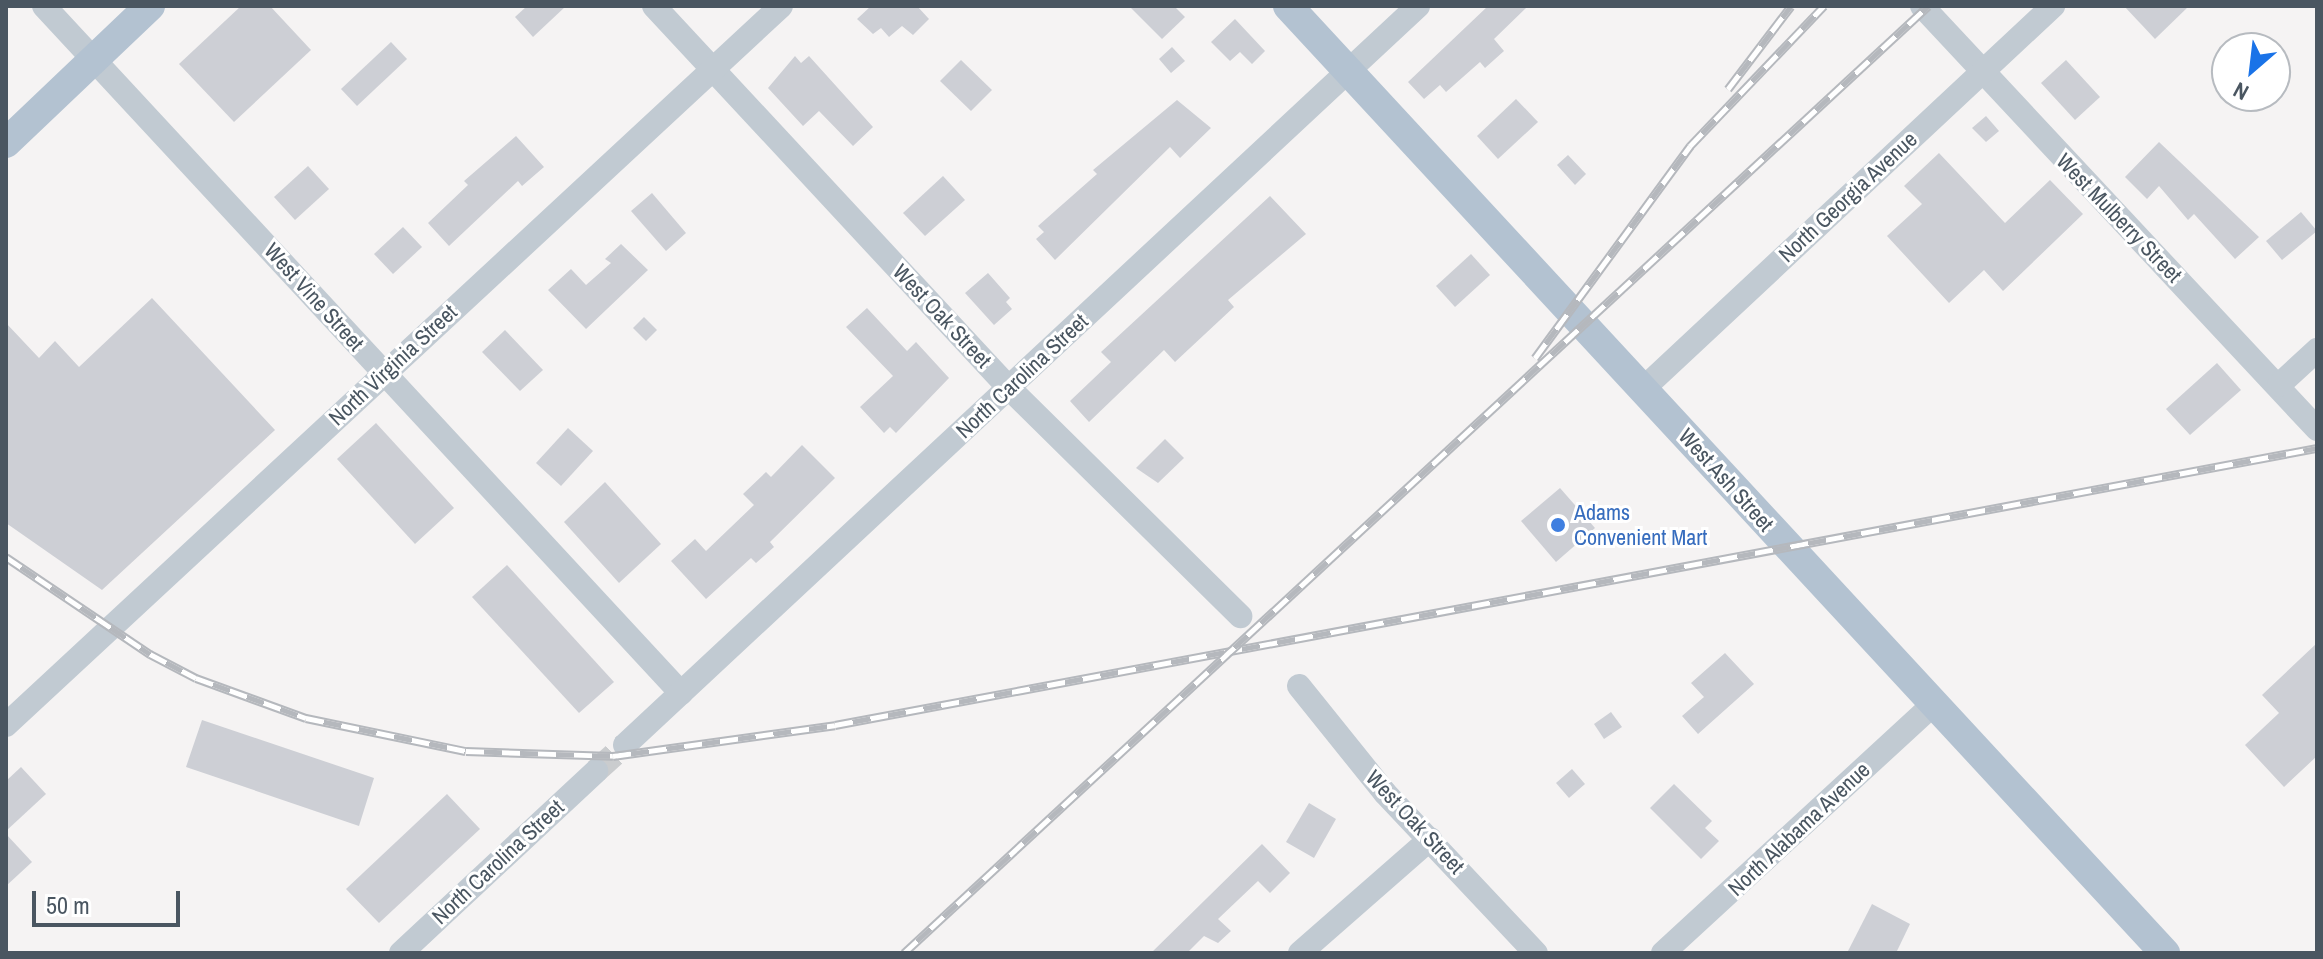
<!DOCTYPE html>
<style>
body{margin:0}
#map{position:relative;width:2323px;height:959px;overflow:hidden;background:#f5f3f3;font-family:"Archivo Narrow",sans-serif}
div>[style]{position:absolute}
[style*='--x']{left:calc(var(--x)*1px);top:calc(var(--y)*1px);width:calc(var(--w)*1px);rotate:calc(var(--a)*1deg)}
.building>*{inset:0;background:#cdcfd5}
.minor-tunnel>*{height:24px;margin-top:-12px;transform-origin:0;background:repeating-linear-gradient(90deg,#caccce 0 24px,transparent 0 36px)}
.minor>*{height:24px;margin:-12px;padding:0 12px;transform-origin:12px;border-radius:12px;background:#c1cad2}
.major>*{height:30px;margin:-15px;padding:0 15px;transform-origin:15px;border-radius:15px;background:#b3c2d1}
.rail>*{height:9px;margin-top:-4.5px;transform-origin:0;background:repeating-linear-gradient(90deg,#fff 0 18px,#b5b8bd 0 36px);box-sizing:border-box;border-block:2px solid #b5b8bd}
.dots>*{width:22px;height:22px;translate:-50% -50%;box-sizing:border-box;border:4px solid #fff;border-radius:50%}
span{translate:-50% -50%;white-space:nowrap;text-align:center;line-height:1.15;-webkit-text-stroke:6px #fff;paint-order:stroke}
.street-label{font-size:22px;color:#4a5661}
.shop-label{font-size:22px;color:#366cbe}
.left{translate:0 -50%;text-align:left}
.frame{position:absolute;inset:0;border:8px solid #4a5661;pointer-events:none}
.north{position:absolute;left:2211px;top:32px;width:80px;height:80px;box-sizing:border-box;background:#fff;border:2px solid #b7bbc0;border-radius:50%;rotate:208deg;font-size:22px;font-weight:700;line-height:32px;text-align:center;color:#4a5661}
.north::after{content:'';display:block;margin:auto;width:28px;height:36px;background:#1a73e8;clip-path:polygon(50% 0,100% 100%,50% 72%,0 100%)}
.scale{position:absolute;left:32px;top:891px;width:148px;height:36px;box-sizing:border-box;border:4px solid #4a5661;border-top:0;padding-left:10px;font-size:24px;line-height:28px;white-space:nowrap;color:#4a5661;-webkit-text-stroke:6px #fff;paint-order:stroke}
</style>
<div id="map">
<div class="building">
<i style="clip-path:polygon(241px 6px,270px 6px,311px 50px,234px 122px,179px 64px)"></i>
<i style="clip-path:polygon(527px 6px,566px 6px,533px 37px,515px 17px)"></i>
<i style="clip-path:polygon(871px 6px,917px 6px,929px 19px,913px 35px,902px 26px,889px 37px,881px 28px,873px 34px,857px 19px)"></i>
<i style="clip-path:polygon(1129px 6px,1174px 6px,1185px 17px,1162px 39px)"></i>
<i style="clip-path:polygon(1488px 6px,1528px 6px,1494px 39px,1504px 51px,1485px 68px,1480px 62px,1446px 92px,1440px 85px,1424px 99px,1408px 82px)"></i>
<i style="clip-path:polygon(2124px 6px,2189px 6px,2155px 39px)"></i>
<i style="clip-path:polygon(1235px 19px,1265px 51px,1252px 64px,1240px 52px,1230px 61px,1211px 42px)"></i>
<i style="clip-path:polygon(391px 42px,407px 59px,357px 106px,341px 89px)"></i>
<i style="clip-path:polygon(1172px 47px,1185px 61px,1171px 73px,1159px 59px)"></i>
<i style="clip-path:polygon(795px 56px,801px 63px,809px 56px,873px 127px,853px 146px,819px 111px,803px 126px,768px 88px)"></i>
<i style="clip-path:polygon(961px 60px,992px 90px,971px 111px,940px 81px)"></i>
<i style="clip-path:polygon(2066px 60px,2100px 97px,2075px 120px,2041px 83px)"></i>
<i style="clip-path:polygon(1516px 99px,1538px 122px,1498px 159px,1477px 136px)"></i>
<i style="clip-path:polygon(1177px 100px,1211px 128px,1180px 158px,1170px 147px,1055px 260px,1036px 239px,1044px 232px,1038px 226px,1097px 174px,1093px 170px)"></i>
<i style="clip-path:polygon(1986px 116px,1999px 131px,1986px 142px,1972px 128px)"></i>
<i style="clip-path:polygon(516px 136px,544px 167px,522px 186px,518px 181px,449px 246px,428px 223px,468px 185px,464px 181px)"></i>
<i style="clip-path:polygon(2159px 142px,2259px 237px,2235px 259px,2194px 214px,2188px 220px,2159px 186px,2147px 199px,2125px 177px)"></i>
<i style="clip-path:polygon(1939px 153px,2005px 223px,2050px 180px,2083px 214px,2003px 291px,1984px 270px,1949px 303px,1887px 236px,1922px 204px,1904px 186px)"></i>
<i style="clip-path:polygon(1568px 155px,1586px 174px,1575px 185px,1557px 165px)"></i>
<i style="clip-path:polygon(308px 166px,329px 189px,295px 220px,274px 197px)"></i>
<i style="clip-path:polygon(943px 176px,965px 200px,925px 236px,903px 213px)"></i>
<i style="clip-path:polygon(652px 193px,686px 233px,666px 251px,631px 211px)"></i>
<i style="clip-path:polygon(1270px 196px,1306px 234px,1228px 300px,1234px 307px,1175px 362px,1164px 350px,1089px 422px,1070px 401px,1111px 362px,1101px 352px)"></i>
<i style="clip-path:polygon(2301px 212px,2317px 231px,2282px 260px,2266px 241px)"></i>
<i style="clip-path:polygon(403px 227px,422px 247px,393px 274px,374px 254px)"></i>
<i style="clip-path:polygon(621px 244px,648px 270px,586px 329px,548px 290px,571px 269px,586px 285px,611px 263px,605px 259px)"></i>
<i style="clip-path:polygon(1471px 254px,1490px 275px,1455px 307px,1436px 286px)"></i>
<i style="clip-path:polygon(988px 273px,1010px 298px,1006px 302px,1012px 309px,994px 325px,965px 293px)"></i>
<i style="clip-path:polygon(152px 298px,275px 430px,102px 590px,6px 523px,6px 323px,39px 358px,55px 341px,79px 367px)"></i>
<i style="clip-path:polygon(867px 308px,907px 351px,916px 342px,949px 378px,896px 433px,890px 427px,884px 433px,860px 407px,893px 376px,846px 327px)"></i>
<i style="clip-path:polygon(644px 317px,657px 330px,646px 341px,633px 328px)"></i>
<i style="clip-path:polygon(505px 330px,543px 370px,520px 391px,482px 352px)"></i>
<i style="clip-path:polygon(2217px 363px,2241px 390px,2190px 435px,2166px 409px)"></i>
<i style="clip-path:polygon(376px 423px,454px 508px,415px 544px,337px 459px)"></i>
<i style="clip-path:polygon(568px 428px,593px 451px,561px 486px,536px 463px)"></i>
<i style="clip-path:polygon(1165px 439px,1184px 458px,1158px 483px,1136px 468px)"></i>
<i style="clip-path:polygon(802px 445px,835px 478px,770px 542px,774px 547px,756px 563px,751px 558px,706px 599px,671px 561px,695px 539px,706px 551px,754px 505px,743px 494px,766px 472px,771px 477px)"></i>
<i style="clip-path:polygon(605px 482px,661px 544px,619px 583px,564px 522px)"></i>
<i style="clip-path:polygon(1560px 488px,1595px 528px,1556px 562px,1521px 521px)"></i>
<i style="clip-path:polygon(507px 565px,614px 682px,579px 713px,472px 597px)"></i>
<i style="clip-path:polygon(2317px 643px,2317px 756px,2284px 787px,2245px 745px,2279px 713px,2262px 695px)"></i>
<i style="clip-path:polygon(1725px 653px,1754px 684px,1698px 734px,1682px 716px,1704px 697px,1691px 683px)"></i>
<i style="clip-path:polygon(1611px 712px,1622px 727px,1604px 739px,1594px 724px)"></i>
<i style="clip-path:polygon(202px 720px,374px 778px,359px 826px,186px 767px)"></i>
<i style="clip-path:polygon(21px 767px,46px 794px,6px 831px,6px 781px)"></i>
<i style="clip-path:polygon(1572px 769px,1585px 784px,1569px 798px,1556px 783px)"></i>
<i style="clip-path:polygon(1674px 784px,1712px 821px,1705px 828px,1719px 841px,1701px 859px,1650px 808px)"></i>
<i style="clip-path:polygon(447px 794px,480px 829px,379px 923px,346px 889px)"></i>
<i style="clip-path:polygon(1309px 803px,1336px 819px,1314px 858px,1286px 842px)"></i>
<i style="clip-path:polygon(6px 834px,32px 862px,6px 886px)"></i>
<i style="clip-path:polygon(1262px 844px,1290px 873px,1270px 893px,1258px 881px,1218px 919px,1231px 931px,1218px 943px,1204px 936px,1187px 953px,1151px 953px)"></i>
<i style="clip-path:polygon(1872px 904px,1910px 924px,1896px 953px,1847px 953px)"></i>
</div>
<div class="minor-tunnel">
<i style="--x:596;--y:771;--w:39;--a:-42"></i>
</div>
<div class="minor">
<i style="--x:44;--y:6;--w:937;--a:47.16"></i>
<i style="--x:654;--y:6;--w:521;--a:47.1"></i>
<i style="--x:1009;--y:388;--w:325;--a:44.6"></i>
<i style="--x:1922;--y:6;--w:579;--a:46.96"></i>
<i style="--x:2279;--y:385;--w:52;--a:-42.6"></i>
<i style="--x:1644;--y:388;--w:560;--a:-43.05"></i>
<i style="--x:1299;--y:686;--w:137;--a:51.2"></i>
<i style="--x:1385;--y:793;--w:220;--a:46.7"></i>
<i style="--x:6;--y:725;--w:1057;--a:-42.85"></i>
<i style="--x:625;--y:745;--w:1084;--a:-42.98"></i>
<i style="--x:401;--y:953;--w:267;--a:-43"></i>
<i style="--x:1300;--y:953;--w:173;--a:-41.2"></i>
<i style="--x:1663;--y:953;--w:368;--a:-42.6"></i>
</div>
<div class="major">
<i style="--x:1288;--y:6;--w:1291;--a:47.2"></i>
<i style="--x:6;--y:143;--w:199;--a:-43.6"></i>
</div>
<div class="rail">
<i style="--x:1728;--y:89;--w:104;--a:-52.8"></i>
<i style="--x:1535;--y:358;--w:263;--a:-53.8"></i>
<i style="--x:1690;--y:146;--w:194;--a:-46.3"></i>
<i style="--x:6;--y:557;--w:174;--a:34"></i>
<i style="--x:150;--y:654;--w:52;--a:27.6"></i>
<i style="--x:196;--y:678;--w:117;--a:20"></i>
<i style="--x:306;--y:718;--w:163;--a:11.7"></i>
<i style="--x:466;--y:751;--w:147;--a:1.9"></i>
<i style="--x:613;--y:756;--w:224;--a:-7.9"></i>
<i style="--x:835;--y:725;--w:1508;--a:-10.59"></i>
<i style="--x:904;--y:953;--w:1395;--a:-42.76"></i>
</div>
<div class="dots">
<i style="left:1558px;top:525px;background:#3f7fe0"></i>
</div>
<div class="street-label">
<span style="left:1848px;top:197px;rotate:-43deg">North Georgia Avenue</span>
<span style="left:2119px;top:218px;rotate:46deg">West Mulberry Street</span>
<span style="left:314px;top:297px;rotate:48deg">West Vine Street</span>
<span style="left:942px;top:316px;rotate:47deg">West Oak Street</span>
<span style="left:393px;top:365px;rotate:-43deg">North Virginia Street</span>
<span style="left:1022px;top:376px;rotate:-43deg">North Carolina Street</span>
<span style="left:1726px;top:480px;rotate:48deg">West Ash Street</span>
<span style="left:1415px;top:822px;rotate:47deg">West Oak Street</span>
<span style="left:1799px;top:829px;rotate:-43deg">North Alabama Avenue</span>
<span style="left:498px;top:862px;rotate:-43deg">North Carolina Street</span>
</div>
<div class="shop-label">
<span class="left" style="left:1574px;top:525px">Adams<br>Convenient Mart</span>
</div>
<div class="frame"></div>
<div class="north">N</div>
<div class="scale">50 m</div>
</div>
